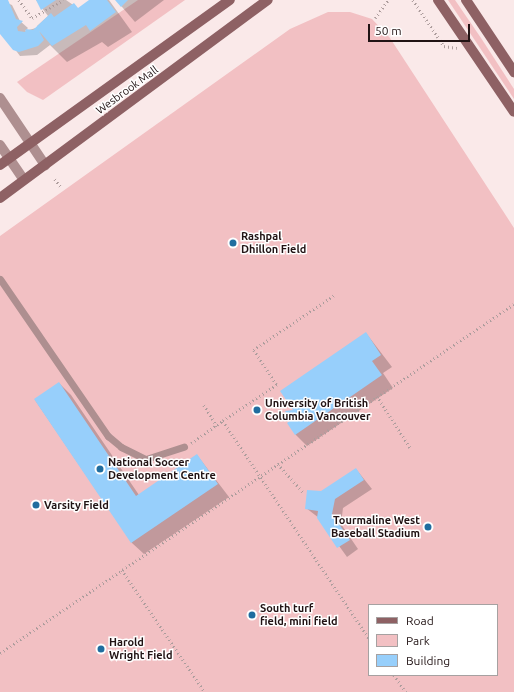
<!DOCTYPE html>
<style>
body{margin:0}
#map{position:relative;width:514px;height:692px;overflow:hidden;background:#fae9e9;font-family:Ubuntu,sans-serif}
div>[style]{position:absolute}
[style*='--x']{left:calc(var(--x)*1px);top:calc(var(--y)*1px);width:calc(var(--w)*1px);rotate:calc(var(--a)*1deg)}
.green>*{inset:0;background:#f2c0c3}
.shadow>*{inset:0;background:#0003}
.building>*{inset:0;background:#97cffb}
.path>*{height:2.5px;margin-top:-1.25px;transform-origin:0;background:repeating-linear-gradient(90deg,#ad9d9d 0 1px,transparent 0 4px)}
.lane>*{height:7px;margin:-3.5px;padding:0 3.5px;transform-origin:3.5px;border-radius:3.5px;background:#ae8f90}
.street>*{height:10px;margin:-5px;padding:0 5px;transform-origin:5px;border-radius:5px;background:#ae8f90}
.secondary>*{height:10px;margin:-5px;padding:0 5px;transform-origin:5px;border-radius:5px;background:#8e6164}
.dots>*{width:11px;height:11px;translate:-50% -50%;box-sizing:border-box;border:2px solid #fff;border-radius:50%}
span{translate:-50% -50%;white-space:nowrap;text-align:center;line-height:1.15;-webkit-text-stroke:3px #fff;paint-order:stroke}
.street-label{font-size:11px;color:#211314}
.poi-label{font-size:11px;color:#211314;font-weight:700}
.left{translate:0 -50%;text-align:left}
.right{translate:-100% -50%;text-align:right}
.legend{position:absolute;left:368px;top:604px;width:130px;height:72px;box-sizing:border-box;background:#fff;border:1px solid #a6a1a1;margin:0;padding:5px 7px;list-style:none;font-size:12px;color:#211314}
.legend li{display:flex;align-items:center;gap:8px;height:20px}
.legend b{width:20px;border:1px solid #a6a1a1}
.scale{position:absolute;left:368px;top:24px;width:102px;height:18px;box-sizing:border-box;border:2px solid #211314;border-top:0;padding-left:5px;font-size:12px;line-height:14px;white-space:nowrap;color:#211314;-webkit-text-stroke:3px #fff;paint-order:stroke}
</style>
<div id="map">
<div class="green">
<i style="clip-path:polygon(138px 0,185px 0,43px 100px,27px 92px,17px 82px)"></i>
<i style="clip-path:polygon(448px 0,455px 0,481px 38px,514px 89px,514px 99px)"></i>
<i style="clip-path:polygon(evenodd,328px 12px,350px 12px,372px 19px,390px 38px,514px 228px,514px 692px,0 692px,0 236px,290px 29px,328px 12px,369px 605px,497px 605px,497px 675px,369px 675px,369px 605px)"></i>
</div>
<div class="shadow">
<i style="clip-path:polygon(0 0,12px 5px,20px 21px,28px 28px,25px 31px,36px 28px,40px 33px,37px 26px,48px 16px,36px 0,66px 0,79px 9px,91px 0,109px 0,132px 32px,108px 47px,102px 42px,67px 62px,50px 45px,37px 55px,20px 56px,0 29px)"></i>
<i style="clip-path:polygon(116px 0,164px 0,135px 22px)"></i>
<i style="clip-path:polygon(366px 333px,392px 367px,383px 373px,393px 388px,307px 446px,295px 434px,295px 411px)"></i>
<i style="clip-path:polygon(59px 383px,71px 395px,139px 495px,197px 455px,229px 497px,144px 554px,132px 543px,35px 400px)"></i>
<i style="clip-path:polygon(356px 469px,372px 489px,343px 508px,341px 524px,358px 549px,347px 557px,319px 518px,306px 508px,321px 492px)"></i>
</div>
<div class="building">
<i style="clip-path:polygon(0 0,8px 0,16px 19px,23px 21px,17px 27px,18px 31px,25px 32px,26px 29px,33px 30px,51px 13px,54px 17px,74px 3px,78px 8px,89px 0,107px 0,116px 12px,90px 31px,86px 25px,52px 46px,39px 31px,44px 40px,38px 46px,19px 52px,13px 50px,0 34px)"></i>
<i style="clip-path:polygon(36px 0,56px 0,41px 10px)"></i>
<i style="clip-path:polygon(115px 0,128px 0,121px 7px)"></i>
<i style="clip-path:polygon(366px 332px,381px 355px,372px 361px,382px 375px,295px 435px,287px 423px,291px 420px,285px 411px,293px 410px,280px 391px)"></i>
<i style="clip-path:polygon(59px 382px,136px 496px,197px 454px,218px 484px,131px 543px,34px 399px)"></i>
<i style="clip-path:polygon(356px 468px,364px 480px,335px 499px,332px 514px,350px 540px,337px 548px,317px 518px,318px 511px,305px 509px,307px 490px,321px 491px)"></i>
</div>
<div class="path">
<i style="--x:19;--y:0;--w:22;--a:54"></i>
<i style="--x:32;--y:18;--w:36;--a:-30"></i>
<i style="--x:413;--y:0;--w:55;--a:56"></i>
<i style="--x:444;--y:46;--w:13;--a:9"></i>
<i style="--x:375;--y:18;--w:22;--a:-54"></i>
<i style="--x:55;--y:179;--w:9;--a:54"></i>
<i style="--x:334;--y:296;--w:97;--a:146"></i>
<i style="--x:254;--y:350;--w:42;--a:56.7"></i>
<i style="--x:277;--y:385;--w:65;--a:146.3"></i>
<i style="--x:223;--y:421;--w:262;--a:56.1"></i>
<i style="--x:377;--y:396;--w:63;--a:57.3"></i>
<i style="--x:204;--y:405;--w:25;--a:58"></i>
<i style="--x:191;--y:443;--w:39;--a:-35"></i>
<i style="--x:278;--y:464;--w:39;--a:48"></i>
<i style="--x:122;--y:570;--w:148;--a:55.8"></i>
<i style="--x:0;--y:653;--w:621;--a:-34.18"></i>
<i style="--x:394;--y:675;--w:21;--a:55"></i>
</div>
<div class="lane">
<i style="--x:0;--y:279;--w:191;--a:55.5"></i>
<i style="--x:108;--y:436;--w:17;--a:40"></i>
<i style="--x:121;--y:447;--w:28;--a:26"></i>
<i style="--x:146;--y:459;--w:40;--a:-18"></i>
</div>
<div class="street">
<i style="--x:0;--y:98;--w:81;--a:56.1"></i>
<i style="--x:0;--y:145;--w:42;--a:55.6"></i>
</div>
<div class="secondary">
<i style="--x:438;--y:0;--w:135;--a:55.8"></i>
<i style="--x:466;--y:0;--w:87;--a:56.3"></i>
<i style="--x:0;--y:165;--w:283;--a:-35.7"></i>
<i style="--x:0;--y:198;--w:333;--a:-36.5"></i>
</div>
<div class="dots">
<i style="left:233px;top:243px;background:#206d9f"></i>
<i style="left:257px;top:410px;background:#206d9f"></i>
<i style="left:100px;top:469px;background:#206d9f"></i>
<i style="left:36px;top:505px;background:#206d9f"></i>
<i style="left:428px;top:527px;background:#206d9f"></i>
<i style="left:252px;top:615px;background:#206d9f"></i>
<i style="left:101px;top:649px;background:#206d9f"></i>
</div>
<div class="street-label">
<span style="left:127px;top:90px;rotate:-36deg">Wesbrook Mall</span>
</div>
<div class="poi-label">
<span class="left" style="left:241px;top:243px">Rashpal<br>Dhillon Field</span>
<span class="left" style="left:265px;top:410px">University of British<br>Columbia Vancouver</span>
<span class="left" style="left:108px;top:469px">National Soccer<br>Development Centre</span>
<span class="left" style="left:44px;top:505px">Varsity Field</span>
<span class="right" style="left:420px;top:527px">Tourmaline West<br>Baseball Stadium</span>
<span class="left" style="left:260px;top:615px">South turf<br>field, mini field</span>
<span class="left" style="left:109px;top:649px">Harold<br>Wright Field</span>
</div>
<ul class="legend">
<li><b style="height:5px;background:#8e6164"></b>Road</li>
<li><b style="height:11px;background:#f2c0c3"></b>Park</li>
<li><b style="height:11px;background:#97cffb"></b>Building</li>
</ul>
<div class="scale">50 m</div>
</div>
